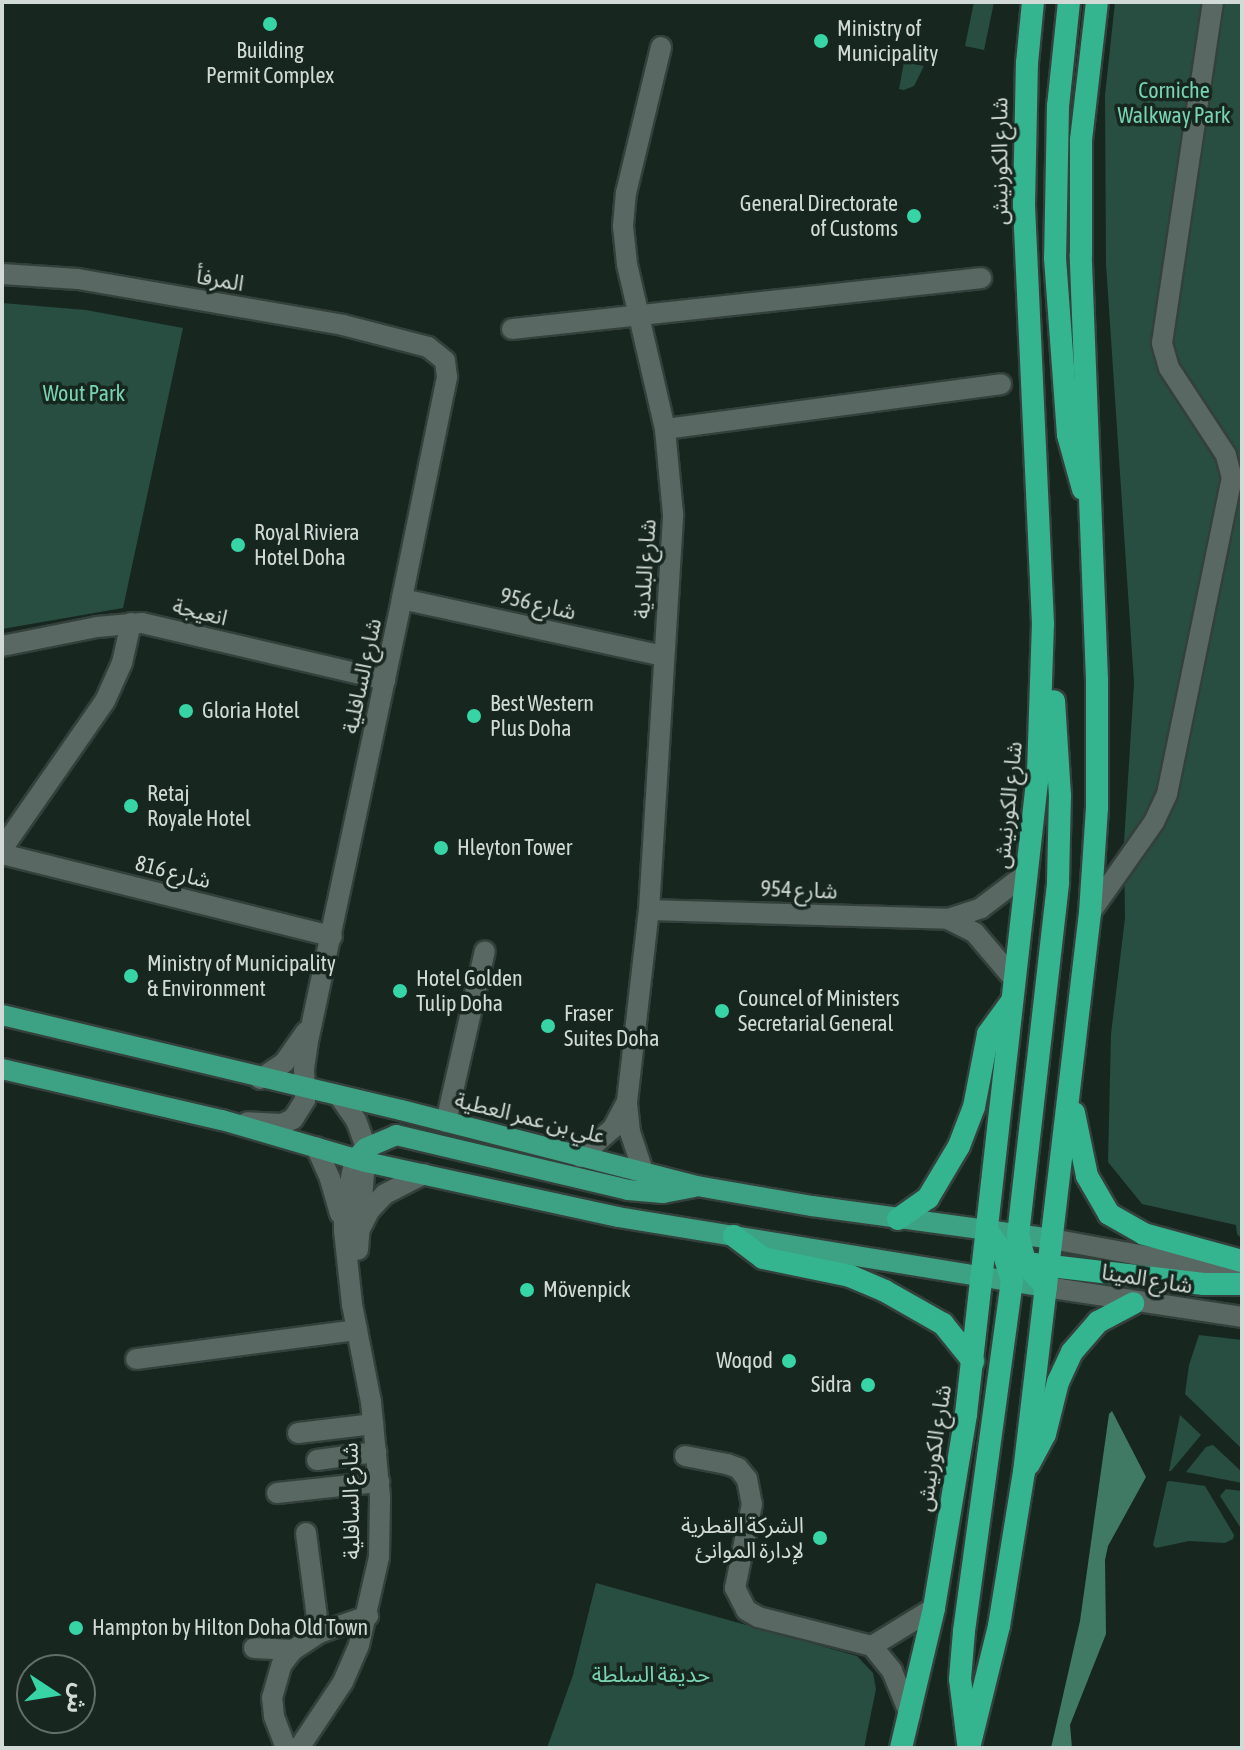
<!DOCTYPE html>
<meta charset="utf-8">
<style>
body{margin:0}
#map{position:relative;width:1244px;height:1750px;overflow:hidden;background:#182620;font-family:"Asap Condensed","Noto Sans Arabic",sans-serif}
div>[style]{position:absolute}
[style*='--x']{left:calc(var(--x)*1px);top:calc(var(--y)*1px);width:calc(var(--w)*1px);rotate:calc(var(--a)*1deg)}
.green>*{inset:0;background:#274e40}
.water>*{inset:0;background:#407a65}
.roads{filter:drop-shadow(2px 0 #34403b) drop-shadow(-2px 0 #34403b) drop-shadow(0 2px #34403b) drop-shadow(0 -2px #34403b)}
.minor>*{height:20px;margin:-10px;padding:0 10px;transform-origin:10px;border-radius:10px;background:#596862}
.tertiary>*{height:20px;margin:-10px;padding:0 10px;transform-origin:10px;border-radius:10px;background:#596862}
.primary>*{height:20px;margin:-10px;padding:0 10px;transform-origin:10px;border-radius:10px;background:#3da284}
.trunk>*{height:22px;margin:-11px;padding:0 11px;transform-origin:11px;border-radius:11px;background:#34b590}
.dots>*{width:22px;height:22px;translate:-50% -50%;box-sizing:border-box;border:4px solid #182620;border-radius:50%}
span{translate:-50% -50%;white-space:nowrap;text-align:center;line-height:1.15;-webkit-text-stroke:7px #182620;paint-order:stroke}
.poi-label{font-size:22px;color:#d1dad6}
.left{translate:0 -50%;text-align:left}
.right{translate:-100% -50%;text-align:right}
.park-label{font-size:22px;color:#78d3b2}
.street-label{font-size:22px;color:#d1dad6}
.frame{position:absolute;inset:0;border:4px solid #d1dad6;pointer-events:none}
.north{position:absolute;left:16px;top:1654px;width:80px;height:80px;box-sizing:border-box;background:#182620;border:2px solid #626e69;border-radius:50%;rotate:102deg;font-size:22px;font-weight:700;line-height:32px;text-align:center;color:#d1dad6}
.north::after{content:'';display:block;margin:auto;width:28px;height:36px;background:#37d4a6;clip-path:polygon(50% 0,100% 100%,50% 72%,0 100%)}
</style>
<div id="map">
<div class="green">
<i style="clip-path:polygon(974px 2px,994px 2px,984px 50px,965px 46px)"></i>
<i style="clip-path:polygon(1115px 2px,1242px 2px,1242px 1239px,1237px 1234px,1236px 1225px,1142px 1204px,1108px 1162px,1111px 1034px,1125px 918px,1124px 843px,1134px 683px,1106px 264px,1105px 95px)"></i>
<i style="clip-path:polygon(904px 62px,924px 66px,914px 86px,904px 90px,899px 89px)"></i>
<i style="clip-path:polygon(2px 303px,86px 310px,183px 328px,123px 608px,2px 629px)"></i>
<i style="clip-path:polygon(1199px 1335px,1242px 1340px,1242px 1449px,1185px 1394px,1189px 1365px)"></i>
<i style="clip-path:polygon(1180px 1415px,1201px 1435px,1171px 1471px,1169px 1471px)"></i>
<i style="clip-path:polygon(1213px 1445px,1242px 1472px,1242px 1483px,1186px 1472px,1206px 1447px)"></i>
<i style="clip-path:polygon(1170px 1481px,1205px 1486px,1234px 1535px,1233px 1539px,1225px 1543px,1189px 1541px,1156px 1548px,1153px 1545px,1167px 1482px)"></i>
<i style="clip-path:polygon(1226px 1489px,1242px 1491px,1242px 1530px,1220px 1496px)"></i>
<i style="clip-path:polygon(596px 1583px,857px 1656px,873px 1673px,876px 1689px,864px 1748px,547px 1748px,573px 1675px)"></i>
</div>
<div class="water">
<i style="clip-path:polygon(1112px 1411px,1146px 1477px,1108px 1546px,1105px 1560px,1106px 1634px,1070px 1725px,1072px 1748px,1051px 1748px,1080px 1621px,1109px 1414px)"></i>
</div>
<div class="roads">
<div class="minor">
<i style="--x:2;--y:274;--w:76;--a:3.8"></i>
<i style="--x:78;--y:279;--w:269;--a:9.8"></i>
<i style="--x:343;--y:325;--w:88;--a:14.5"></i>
<i style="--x:428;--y:347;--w:22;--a:39"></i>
<i style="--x:445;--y:361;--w:16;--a:83"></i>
<i style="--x:447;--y:377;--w:227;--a:101.5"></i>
<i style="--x:402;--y:599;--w:452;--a:102"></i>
<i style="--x:308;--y:1041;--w:28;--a:98"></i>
<i style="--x:304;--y:1069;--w:31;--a:88"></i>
<i style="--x:305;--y:1100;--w:22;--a:122"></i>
<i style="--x:293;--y:1119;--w:12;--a:156"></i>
<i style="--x:282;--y:1124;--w:35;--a:-177"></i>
<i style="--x:512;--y:329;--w:472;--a:-6.2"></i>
<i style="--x:665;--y:429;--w:339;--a:-7.6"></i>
<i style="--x:402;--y:599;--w:267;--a:12.3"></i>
<i style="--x:2;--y:646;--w:97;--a:-11.3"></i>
<i style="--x:97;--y:627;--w:45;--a:-5.1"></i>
<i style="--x:142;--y:623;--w:250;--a:13.2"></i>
<i style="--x:2;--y:849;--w:180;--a:-55.2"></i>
<i style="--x:105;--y:701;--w:42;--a:-65.9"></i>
<i style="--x:122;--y:663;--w:41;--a:-77.3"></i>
<i style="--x:2;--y:854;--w:340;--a:14"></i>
<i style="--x:649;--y:910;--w:299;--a:1.7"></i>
<i style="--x:948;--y:919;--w:35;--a:-18"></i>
<i style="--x:981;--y:908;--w:58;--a:-37.3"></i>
<i style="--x:1090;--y:913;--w:111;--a:-54.9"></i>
<i style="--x:1154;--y:822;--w:31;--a:-65"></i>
<i style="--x:1167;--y:794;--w:323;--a:-78.4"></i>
<i style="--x:1232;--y:478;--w:24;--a:-105"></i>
<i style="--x:1226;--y:455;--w:104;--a:-123.2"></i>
<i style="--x:1169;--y:368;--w:26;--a:-106"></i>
<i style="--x:1162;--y:343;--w:345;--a:-81.5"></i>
<i style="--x:948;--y:919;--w:30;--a:27"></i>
<i style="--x:975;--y:933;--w:60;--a:49.7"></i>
<i style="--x:260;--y:1079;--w:29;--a:-34"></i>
<i style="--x:284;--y:1063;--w:38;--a:-55"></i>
<i style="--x:446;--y:1122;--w:175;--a:-77.2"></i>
<i style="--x:580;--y:1157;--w:44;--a:-41.3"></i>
<i style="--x:613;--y:1128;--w:30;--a:-62"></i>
<i style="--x:643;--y:1171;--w:41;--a:-108.4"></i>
<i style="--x:630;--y:1132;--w:30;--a:-96"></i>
<i style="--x:627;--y:1102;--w:193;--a:-83.5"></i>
<i style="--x:649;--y:910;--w:397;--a:-86.5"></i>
<i style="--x:673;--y:514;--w:85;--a:-95.4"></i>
<i style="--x:665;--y:429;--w:169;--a:-103"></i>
<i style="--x:627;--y:264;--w:38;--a:-96"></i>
<i style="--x:623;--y:226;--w:33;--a:-85"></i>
<i style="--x:626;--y:193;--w:150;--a:-76.5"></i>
<i style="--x:1052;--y:1239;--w:193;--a:10.4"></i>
<i style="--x:1046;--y:1287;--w:198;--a:8.7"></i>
<i style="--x:136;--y:1359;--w:223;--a:-7.5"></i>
<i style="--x:298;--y:1433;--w:76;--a:-6.8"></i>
<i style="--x:685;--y:1456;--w:43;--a:10.8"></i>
<i style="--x:727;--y:1464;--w:12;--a:20"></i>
<i style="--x:738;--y:1468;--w:14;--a:51"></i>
<i style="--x:747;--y:1479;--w:25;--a:79"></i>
<i style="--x:752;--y:1504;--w:86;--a:101.4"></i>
<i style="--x:735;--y:1588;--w:25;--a:63"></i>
<i style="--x:746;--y:1610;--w:14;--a:30"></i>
<i style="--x:758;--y:1617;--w:118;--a:14.3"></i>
<i style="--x:872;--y:1646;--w:32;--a:51"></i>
<i style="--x:892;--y:1671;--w:48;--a:67.8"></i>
<i style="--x:317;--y:1460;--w:60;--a:-7.7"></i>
<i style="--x:277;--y:1493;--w:103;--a:-6.2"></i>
<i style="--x:306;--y:1533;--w:101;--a:82.6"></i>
<i style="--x:872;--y:1646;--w:73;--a:-31.5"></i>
<i style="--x:254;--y:1648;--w:39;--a:3"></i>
<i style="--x:286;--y:1748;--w:34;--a:-111"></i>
<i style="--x:274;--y:1716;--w:18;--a:-96"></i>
<i style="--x:272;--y:1698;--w:35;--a:-74"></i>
<i style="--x:282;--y:1664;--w:18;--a:-52"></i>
<i style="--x:293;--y:1650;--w:31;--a:-33"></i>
<i style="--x:319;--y:1633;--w:52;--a:-19.1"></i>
</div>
<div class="tertiary">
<i style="--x:339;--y:1096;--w:29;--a:55"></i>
<i style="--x:356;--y:1120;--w:30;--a:70"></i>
<i style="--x:366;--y:1148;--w:102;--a:94.5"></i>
<i style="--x:316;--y:1147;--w:35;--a:66"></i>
<i style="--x:330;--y:1179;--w:36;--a:74"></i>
<i style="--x:360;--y:1229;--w:20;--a:-63"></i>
<i style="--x:369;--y:1211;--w:23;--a:-47"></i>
<i style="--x:385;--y:1194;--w:44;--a:-27.1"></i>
<i style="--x:299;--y:1748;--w:79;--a:-56.3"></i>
<i style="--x:343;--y:1682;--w:40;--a:-66.6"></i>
<i style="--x:359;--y:1645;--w:90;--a:-77.2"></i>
<i style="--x:379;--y:1557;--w:60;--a:-89"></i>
<i style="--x:380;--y:1497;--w:95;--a:-95.4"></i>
<i style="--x:371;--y:1402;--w:100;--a:-101"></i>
<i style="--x:352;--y:1304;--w:74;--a:-96.2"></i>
<i style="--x:344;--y:1230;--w:20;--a:-90"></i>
<i style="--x:344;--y:1210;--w:52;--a:-77.8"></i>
</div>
<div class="primary">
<i style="--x:2;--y:1015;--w:410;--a:13.4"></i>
<i style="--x:401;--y:1110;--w:306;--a:14.4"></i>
<i style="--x:697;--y:1186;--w:117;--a:9.9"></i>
<i style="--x:812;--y:1206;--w:242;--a:7.8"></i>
<i style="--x:2;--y:1069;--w:226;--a:13.1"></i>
<i style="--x:222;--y:1120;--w:150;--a:16.3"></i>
<i style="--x:366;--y:1162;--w:258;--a:12.3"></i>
<i style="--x:618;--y:1217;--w:434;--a:9.3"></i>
<i style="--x:355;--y:1159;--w:16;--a:-45"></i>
<i style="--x:366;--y:1148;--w:33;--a:-23"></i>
<i style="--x:396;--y:1135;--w:238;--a:13.3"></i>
<i style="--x:628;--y:1190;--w:35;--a:5"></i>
<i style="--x:663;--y:1193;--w:31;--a:-11"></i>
</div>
<div class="trunk">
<i style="--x:1069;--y:2;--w:105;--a:96"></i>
<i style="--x:1058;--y:106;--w:152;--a:91.1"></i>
<i style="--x:1055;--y:258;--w:177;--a:85.8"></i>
<i style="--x:1068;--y:435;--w:56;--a:74.5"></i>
<i style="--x:1074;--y:1113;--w:64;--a:78.3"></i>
<i style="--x:1087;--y:1176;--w:44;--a:59.9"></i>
<i style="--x:1109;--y:1214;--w:40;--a:29.7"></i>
<i style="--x:1144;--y:1234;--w:102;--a:15.4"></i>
<i style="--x:898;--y:1219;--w:37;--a:-35"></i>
<i style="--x:928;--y:1198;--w:61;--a:-59.2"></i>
<i style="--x:959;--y:1146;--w:42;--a:-69"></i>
<i style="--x:974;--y:1107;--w:74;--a:-79.1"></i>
<i style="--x:988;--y:1034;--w:39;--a:-54"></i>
<i style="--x:734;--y:1236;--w:36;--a:37"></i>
<i style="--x:763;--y:1258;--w:89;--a:11.7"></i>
<i style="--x:850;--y:1276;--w:38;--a:23"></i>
<i style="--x:885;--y:1291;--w:67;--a:29.6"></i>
<i style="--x:943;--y:1324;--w:48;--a:51"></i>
<i style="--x:1034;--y:1264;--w:171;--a:6.7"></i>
<i style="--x:1204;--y:1284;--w:38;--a:0"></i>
<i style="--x:1046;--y:1287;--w:30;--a:-132"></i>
<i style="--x:1026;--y:1265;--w:31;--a:-105"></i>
<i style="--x:1018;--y:1235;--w:355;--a:-83.5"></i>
<i style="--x:1058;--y:882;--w:86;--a:-88.7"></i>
<i style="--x:1060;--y:796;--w:95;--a:-93.6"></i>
<i style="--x:1029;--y:1464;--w:34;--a:-62"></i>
<i style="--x:1045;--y:1434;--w:54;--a:-76"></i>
<i style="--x:1058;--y:1382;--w:33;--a:-65"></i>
<i style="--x:1072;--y:1352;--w:40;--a:-49"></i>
<i style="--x:1098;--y:1322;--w:40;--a:-28"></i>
<i style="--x:968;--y:1743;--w:64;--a:-97.1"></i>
<i style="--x:960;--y:1679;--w:48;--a:-85.2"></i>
<i style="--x:964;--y:1631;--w:353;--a:-82.2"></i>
<i style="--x:1012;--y:1281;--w:28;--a:-107"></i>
<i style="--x:1004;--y:1254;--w:29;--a:-126"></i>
<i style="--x:901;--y:1748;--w:144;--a:-76.7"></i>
<i style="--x:934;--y:1608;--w:197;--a:-80.6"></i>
<i style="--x:966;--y:1414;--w:645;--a:-83.59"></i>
<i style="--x:1038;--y:773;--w:149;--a:-88.1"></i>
<i style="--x:1043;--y:624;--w:420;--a:-92.6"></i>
<i style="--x:1024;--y:204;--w:141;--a:-88.8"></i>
<i style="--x:1027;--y:63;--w:61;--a:-84.4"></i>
<i style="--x:969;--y:1748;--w:126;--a:-76.2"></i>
<i style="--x:999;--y:1626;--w:156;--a:-80.8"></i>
<i style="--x:1024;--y:1472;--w:563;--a:-83.27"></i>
<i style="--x:1090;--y:913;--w:105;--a:-86.2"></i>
<i style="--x:1097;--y:808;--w:128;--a:-90"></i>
<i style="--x:1097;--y:680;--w:426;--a:-92.2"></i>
<i style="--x:1081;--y:254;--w:114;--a:-90"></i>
<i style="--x:1081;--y:140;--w:139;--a:-83.4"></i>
</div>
</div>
<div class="dots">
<i style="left:270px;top:24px;background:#37d4a6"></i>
<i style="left:821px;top:41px;background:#37d4a6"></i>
<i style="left:914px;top:216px;background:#37d4a6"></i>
<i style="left:238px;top:545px;background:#37d4a6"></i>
<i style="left:186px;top:711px;background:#37d4a6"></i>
<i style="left:474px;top:716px;background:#37d4a6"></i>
<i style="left:131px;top:806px;background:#37d4a6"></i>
<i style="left:441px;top:848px;background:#37d4a6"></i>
<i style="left:131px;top:976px;background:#37d4a6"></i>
<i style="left:400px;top:991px;background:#37d4a6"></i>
<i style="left:722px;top:1011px;background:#37d4a6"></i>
<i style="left:548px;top:1026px;background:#37d4a6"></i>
<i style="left:527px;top:1290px;background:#37d4a6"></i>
<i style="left:789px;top:1361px;background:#37d4a6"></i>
<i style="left:868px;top:1385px;background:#37d4a6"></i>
<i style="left:820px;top:1538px;background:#37d4a6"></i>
<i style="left:76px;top:1628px;background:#37d4a6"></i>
</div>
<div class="poi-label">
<span class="left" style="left:837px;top:41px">Ministry of<br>Municipality</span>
<span style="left:270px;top:63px">Building<br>Permit Complex</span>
<span class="right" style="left:898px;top:216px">General Directorate<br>of Customs</span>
<span class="left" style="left:254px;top:545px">Royal Riviera<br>Hotel Doha</span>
<span class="left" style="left:490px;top:716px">Best Western<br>Plus Doha</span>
<span class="left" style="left:202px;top:711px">Gloria Hotel</span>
<span class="left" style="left:147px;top:806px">Retaj<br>Royale Hotel</span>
<span class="left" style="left:457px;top:848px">Hleyton Tower</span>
<span class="left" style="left:147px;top:976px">Ministry of Municipality<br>&amp; Environment</span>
<span class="left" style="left:416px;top:991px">Hotel Golden<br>Tulip Doha</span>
<span class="left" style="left:738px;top:1011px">Councel of Ministers<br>Secretarial General</span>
<span class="left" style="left:564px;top:1026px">Fraser<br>Suites Doha</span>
<span class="left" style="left:543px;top:1290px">Mövenpick</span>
<span class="right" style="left:773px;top:1361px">Woqod</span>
<span class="right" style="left:852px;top:1385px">Sidra</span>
<span class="right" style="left:804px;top:1538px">الشركة القطرية<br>لإدارة الموانئ</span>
<span class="left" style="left:92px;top:1628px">Hampton by Hilton Doha Old Town</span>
</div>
<div class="park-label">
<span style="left:1174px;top:103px">Corniche<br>Walkway Park</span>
<span style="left:84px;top:394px">Wout Park</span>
<span style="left:651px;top:1675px">حديقة السلطة</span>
</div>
<div class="street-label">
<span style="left:1000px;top:161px;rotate:-90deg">شارع الكورنيش</span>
<span style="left:220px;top:280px;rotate:10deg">المرفأ</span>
<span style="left:645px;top:569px;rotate:-86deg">شارع البلدية</span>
<span style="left:538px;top:604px;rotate:13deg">شارع 956</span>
<span style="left:200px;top:612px;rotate:14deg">انعيجة</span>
<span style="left:362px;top:676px;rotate:-78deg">شارع السافلية</span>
<span style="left:1008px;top:805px;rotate:-84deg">شارع الكورنيش</span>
<span style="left:173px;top:872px;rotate:14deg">شارع 816</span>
<span style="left:799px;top:890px;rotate:2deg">شارع 954</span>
<span style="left:530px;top:1118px;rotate:14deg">علي بن عمر العطية</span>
<span style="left:1147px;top:1279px;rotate:9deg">شارع المينا</span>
<span style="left:934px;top:1448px;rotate:-81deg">شارع الكورنيش</span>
<span style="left:351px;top:1501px;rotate:-91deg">شارع السافلية</span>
</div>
<div class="frame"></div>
<div class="north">ش</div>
</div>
